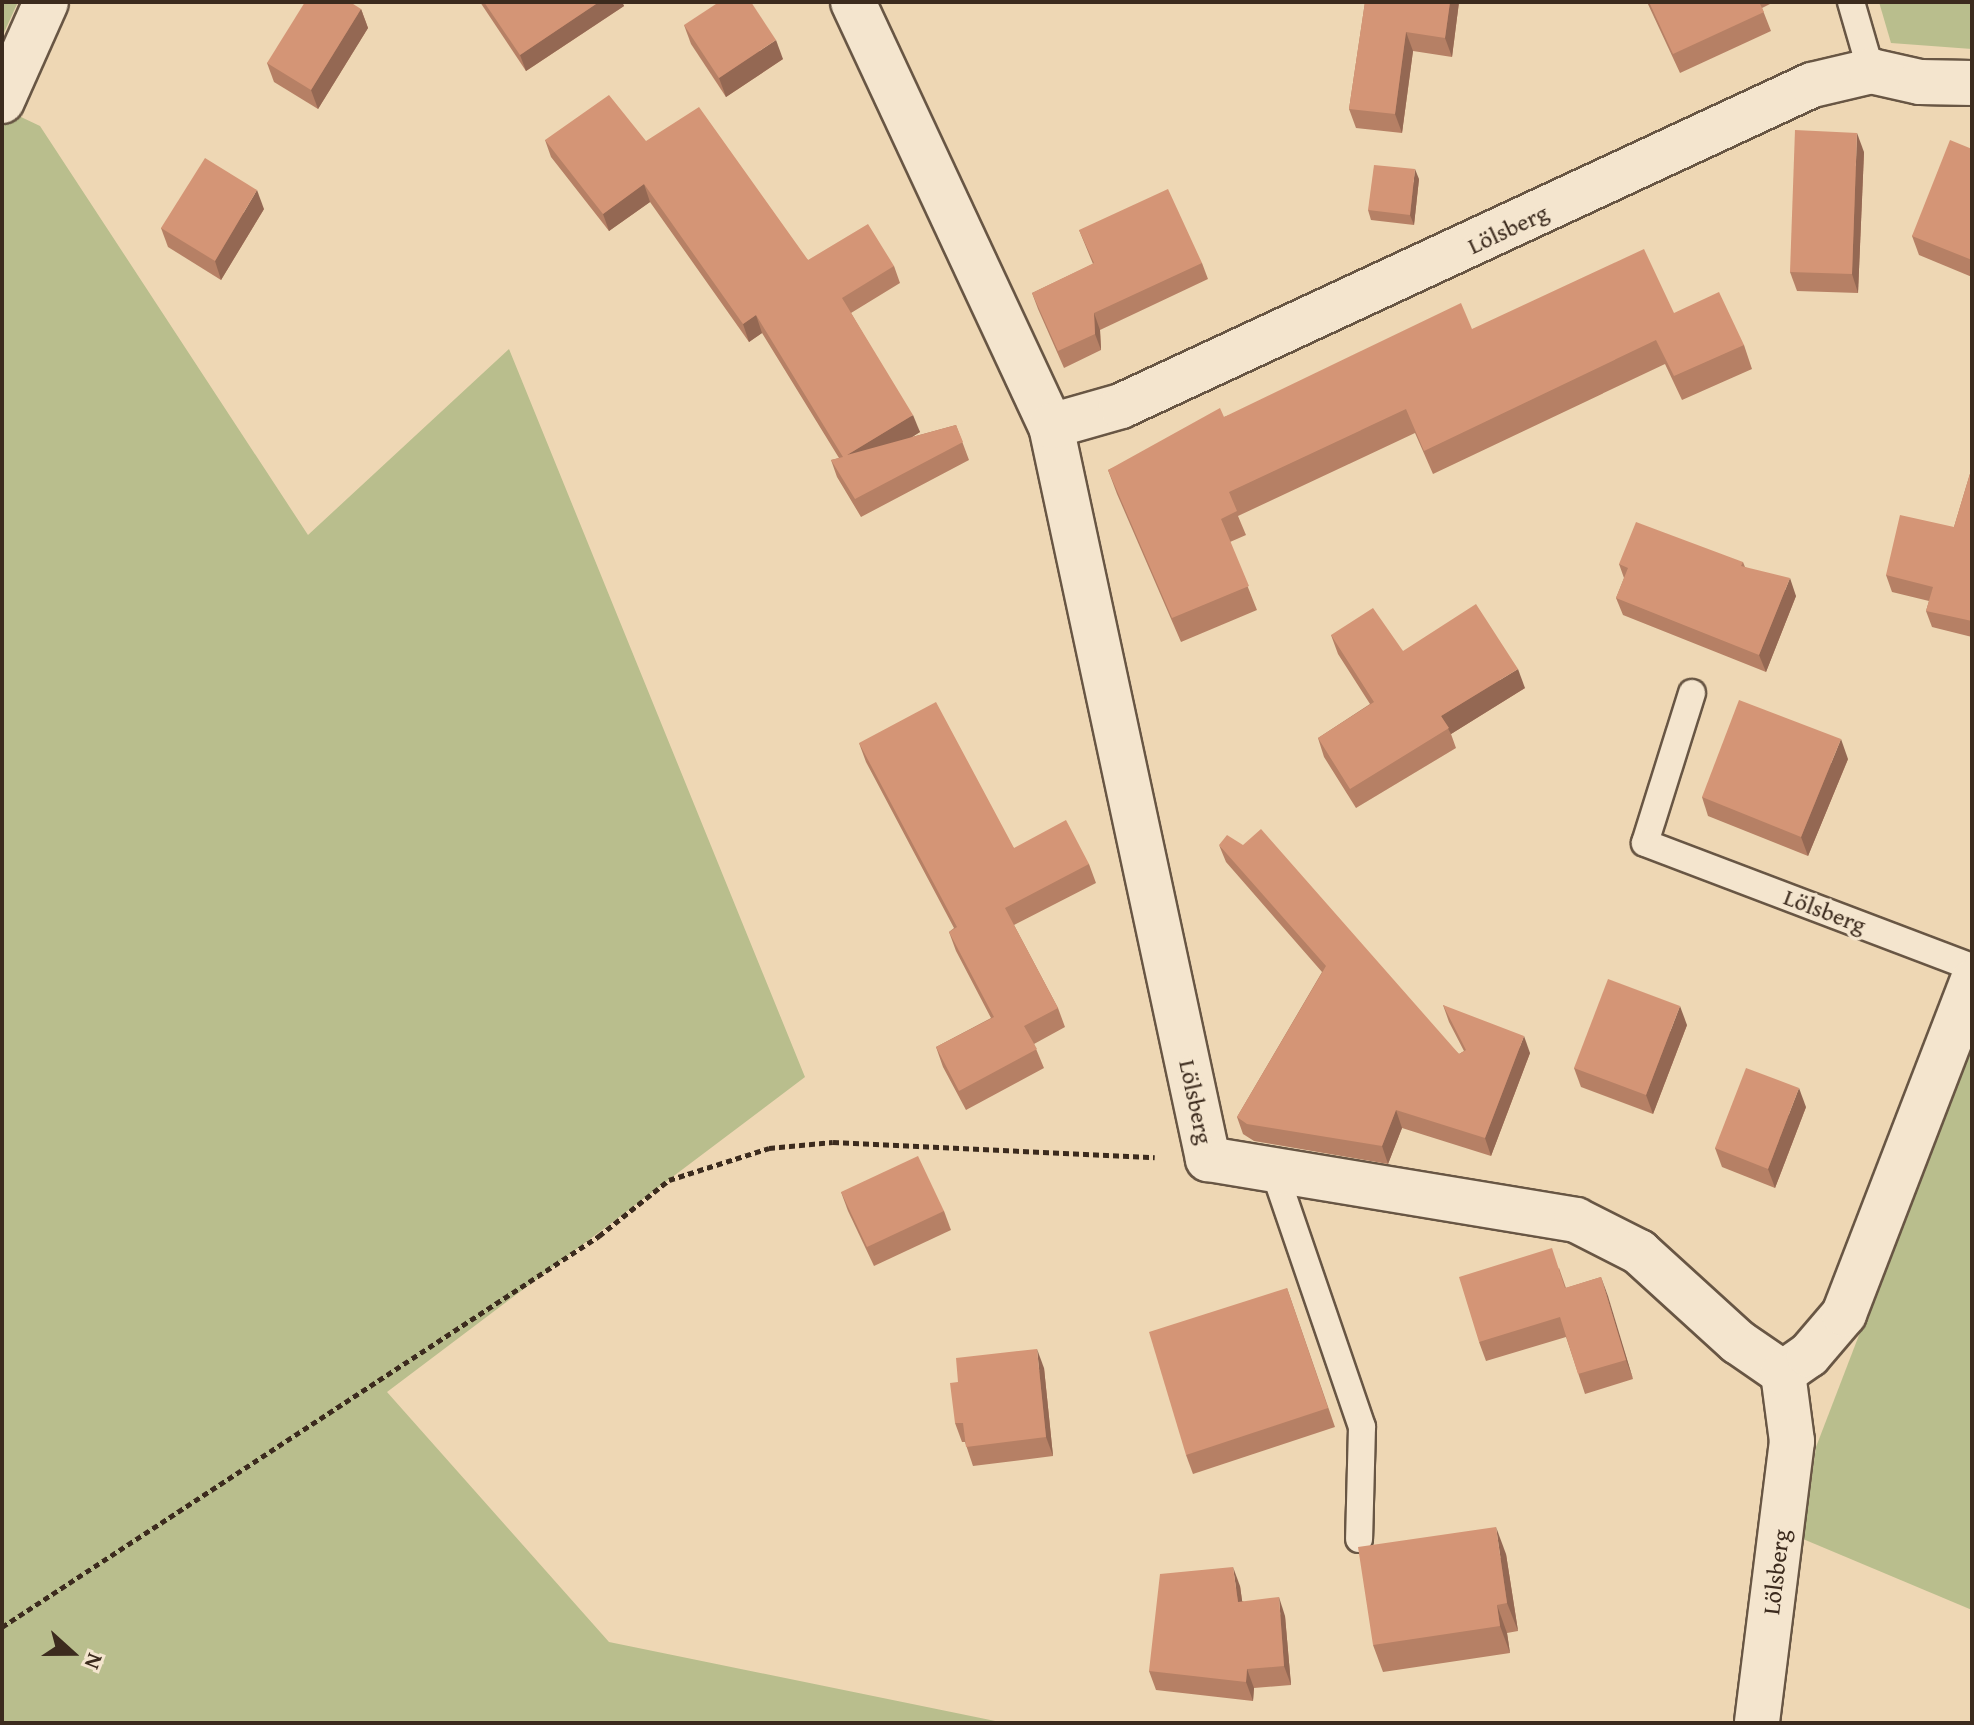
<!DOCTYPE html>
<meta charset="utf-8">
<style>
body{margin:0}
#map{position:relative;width:1974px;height:1725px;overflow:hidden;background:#eed7b4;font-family:"Gentium Book Plus",serif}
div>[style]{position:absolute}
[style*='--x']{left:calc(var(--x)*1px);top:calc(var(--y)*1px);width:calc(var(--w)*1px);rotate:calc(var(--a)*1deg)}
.green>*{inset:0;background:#b9be8d}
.path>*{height:5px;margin-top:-2.5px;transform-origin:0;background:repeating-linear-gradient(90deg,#3c2b1e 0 6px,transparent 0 10px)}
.roads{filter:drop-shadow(2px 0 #685644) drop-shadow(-2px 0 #685644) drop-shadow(0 2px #685644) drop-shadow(0 -2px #685644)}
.lane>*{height:26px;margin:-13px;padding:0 13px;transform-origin:13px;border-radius:13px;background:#f4e5ce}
.street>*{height:44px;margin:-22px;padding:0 22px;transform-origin:22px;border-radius:22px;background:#f4e5ce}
.secondary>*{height:44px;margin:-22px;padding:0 22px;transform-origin:22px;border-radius:22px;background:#f4e5ce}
.wall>*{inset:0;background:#b68065}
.shaded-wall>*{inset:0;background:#946853}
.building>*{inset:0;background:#d49576}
span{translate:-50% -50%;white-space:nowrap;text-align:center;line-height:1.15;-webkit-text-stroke:7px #f4e5ce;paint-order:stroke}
.street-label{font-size:24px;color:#3c2b1e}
.frame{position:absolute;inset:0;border:4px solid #3c2b1e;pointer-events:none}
.north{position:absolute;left:32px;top:1613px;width:80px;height:80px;-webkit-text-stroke:6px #f4e5ce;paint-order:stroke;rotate:111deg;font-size:22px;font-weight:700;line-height:32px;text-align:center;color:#3c2b1e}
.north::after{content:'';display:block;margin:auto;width:28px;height:36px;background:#3c2b1e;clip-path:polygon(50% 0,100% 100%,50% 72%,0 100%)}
</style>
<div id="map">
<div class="green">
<i style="clip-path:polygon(2px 2px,18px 2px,2px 37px)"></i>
<i style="clip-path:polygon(1879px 2px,1972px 2px,1972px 49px,1891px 43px)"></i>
<i style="clip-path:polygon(2px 108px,40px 126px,308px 535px,509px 349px,805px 1077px,387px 1392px,609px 1642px,1005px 1723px,2px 1723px)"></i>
<i style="clip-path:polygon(1972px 1041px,1972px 1610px,1803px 1539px,1816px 1447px)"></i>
</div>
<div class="path">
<i style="--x:2;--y:1627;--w:714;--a:-33.22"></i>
<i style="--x:599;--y:1236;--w:90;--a:-38.7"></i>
<i style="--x:669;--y:1180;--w:105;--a:-17.7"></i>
<i style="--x:769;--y:1148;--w:64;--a:-5.4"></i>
<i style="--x:833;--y:1142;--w:322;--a:2.7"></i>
</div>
<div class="roads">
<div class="lane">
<i style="--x:1851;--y:2;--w:72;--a:73.8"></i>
<i style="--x:1692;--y:693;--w:157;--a:107.4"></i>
<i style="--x:1645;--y:843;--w:350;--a:20.8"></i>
<i style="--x:1274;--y:1170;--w:272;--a:71.1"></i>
<i style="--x:1362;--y:1427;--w:112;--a:91.5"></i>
</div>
<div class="street">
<i style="--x:853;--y:2;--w:468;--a:65"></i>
<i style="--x:1051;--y:426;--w:750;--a:77.91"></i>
<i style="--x:1208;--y:1159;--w:373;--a:9.4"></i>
<i style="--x:1576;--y:1220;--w:71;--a:26.9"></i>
<i style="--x:1639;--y:1252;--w:134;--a:42.3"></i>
<i style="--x:1738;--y:1342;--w:55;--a:34.6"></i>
<i style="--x:1783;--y:1373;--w:69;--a:82.5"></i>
<i style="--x:1792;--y:1441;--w:284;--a:97.1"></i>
<i style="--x:1051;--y:426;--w:73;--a:-15.9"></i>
<i style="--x:1121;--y:406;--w:762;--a:-24.92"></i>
<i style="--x:1812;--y:85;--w:61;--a:-13.3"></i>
<i style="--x:1871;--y:71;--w:50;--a:12.7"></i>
<i style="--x:1920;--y:82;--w:52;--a:1.1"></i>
<i style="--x:1783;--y:1373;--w:32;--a:-35"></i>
<i style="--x:1809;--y:1355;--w:54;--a:-49.5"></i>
<i style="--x:1844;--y:1314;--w:356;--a:-68.9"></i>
</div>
<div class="secondary">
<i style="--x:2;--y:101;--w:108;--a:-66"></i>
</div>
</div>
<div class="wall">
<i style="clip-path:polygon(480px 2px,622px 2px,624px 6px,526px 71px)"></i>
<i style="clip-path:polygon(1365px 2px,1459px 2px,1452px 57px,1413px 51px,1402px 133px,1356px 128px,1349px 109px)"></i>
<i style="clip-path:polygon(1647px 2px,1774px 2px,1762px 8px,1771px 31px,1680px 73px)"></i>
<i style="clip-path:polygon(361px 9px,368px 28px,318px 109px,274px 82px,267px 63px)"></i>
<i style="clip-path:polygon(684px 25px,783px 59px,726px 97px,691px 44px)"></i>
<i style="clip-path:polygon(545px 140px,646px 141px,808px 260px,894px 266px,900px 283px,851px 313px,920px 432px,912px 437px,956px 425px,969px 460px,861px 517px,837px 477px,831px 460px,839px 458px,762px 333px,749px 342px,650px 202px,609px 231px,551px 157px)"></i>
<i style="clip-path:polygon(1972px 149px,1972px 277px,1919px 255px,1912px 236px)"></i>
<i style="clip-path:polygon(1864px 152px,1858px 293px,1797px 291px,1790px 272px)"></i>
<i style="clip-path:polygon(1419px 179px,1414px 225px,1371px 220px,1368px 210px)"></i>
<i style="clip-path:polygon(264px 209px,221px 280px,168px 247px,161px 228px)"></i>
<i style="clip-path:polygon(1079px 230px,1202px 263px,1208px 279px,1100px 330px,1101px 350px,1064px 368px,1038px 309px,1032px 293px,1093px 264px)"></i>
<i style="clip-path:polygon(1674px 313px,1744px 345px,1752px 369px,1682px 400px,1665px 364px,1433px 474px,1415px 433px,1238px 516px,1246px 535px,1230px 542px,1257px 610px,1181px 642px,1117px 494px,1108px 470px,1224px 417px,1472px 329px)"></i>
<i style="clip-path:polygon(1972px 467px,1972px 637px,1932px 627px,1926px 611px,1929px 601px,1892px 592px,1886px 575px,1954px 527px)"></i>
<i style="clip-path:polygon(1743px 562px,1745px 567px,1796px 596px,1766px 672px,1623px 615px,1616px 598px,1624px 578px,1619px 564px)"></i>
<i style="clip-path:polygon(1331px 635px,1403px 651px,1525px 688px,1451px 734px,1456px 748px,1356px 808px,1324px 757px,1318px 738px,1370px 704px,1338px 654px)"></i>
<i style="clip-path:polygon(859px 743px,1014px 848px,1089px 864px,1096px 883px,1014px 925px,1058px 1008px,1065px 1027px,1034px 1044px,1044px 1068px,966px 1110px,943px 1067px,936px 1047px,991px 1018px,956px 951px,949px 932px,954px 928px,866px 762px)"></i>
<i style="clip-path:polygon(1848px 759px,1808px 856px,1708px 816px,1702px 797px)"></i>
<i style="clip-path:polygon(1219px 845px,1459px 1054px,1464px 1051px,1449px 1022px,1443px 1005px,1530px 1053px,1491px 1156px,1402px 1128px,1388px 1164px,1254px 1141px,1243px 1134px,1237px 1117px,1322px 972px,1226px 862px)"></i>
<i style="clip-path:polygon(1687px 1025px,1653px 1114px,1581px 1087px,1574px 1068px)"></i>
<i style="clip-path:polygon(1806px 1107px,1775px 1188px,1722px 1167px,1715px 1148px)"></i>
<i style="clip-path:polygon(841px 1192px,944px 1211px,951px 1230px,874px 1266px,848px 1211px)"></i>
<i style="clip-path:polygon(1559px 1268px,1566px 1288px,1601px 1277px,1633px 1379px,1585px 1394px,1566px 1337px,1486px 1361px,1479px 1342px)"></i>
<i style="clip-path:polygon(1287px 1288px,1335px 1427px,1193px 1474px,1186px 1455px)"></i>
<i style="clip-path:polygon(1044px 1368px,1053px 1456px,973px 1466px,965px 1442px,962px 1442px,955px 1423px)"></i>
<i style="clip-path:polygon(1506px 1554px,1518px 1631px,1507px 1633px,1510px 1653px,1383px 1672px,1373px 1645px)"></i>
<i style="clip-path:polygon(1240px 1586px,1242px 1601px,1285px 1616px,1291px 1685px,1254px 1688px,1253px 1701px,1156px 1690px,1149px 1671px)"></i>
</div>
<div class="shaded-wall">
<i style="clip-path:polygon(599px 2px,622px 2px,624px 6px,526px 71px,520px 55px)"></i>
<i style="clip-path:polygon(1450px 2px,1459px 2px,1452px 57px,1445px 38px)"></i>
<i style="clip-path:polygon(361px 9px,368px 28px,318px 109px,311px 90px)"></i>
<i style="clip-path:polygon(1406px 32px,1413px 51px,1402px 133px,1395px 114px)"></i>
<i style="clip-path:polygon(776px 40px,783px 59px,726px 97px,719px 78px)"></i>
<i style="clip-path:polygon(1857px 133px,1864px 152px,1858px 293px,1852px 274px)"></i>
<i style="clip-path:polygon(1415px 169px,1419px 179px,1414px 225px,1410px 215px)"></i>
<i style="clip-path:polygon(644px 184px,650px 202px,609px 231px,603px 214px)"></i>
<i style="clip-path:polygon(257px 190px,264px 209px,221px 280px,215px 261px)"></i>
<i style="clip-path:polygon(1094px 313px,1100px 330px,1101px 350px,1095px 334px)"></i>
<i style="clip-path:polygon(756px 315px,762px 333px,749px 342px,743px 324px)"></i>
<i style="clip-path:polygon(913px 415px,920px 432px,854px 473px,847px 455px)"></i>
<i style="clip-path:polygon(1790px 578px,1796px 596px,1766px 672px,1759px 655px)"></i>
<i style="clip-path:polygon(1518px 669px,1525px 688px,1451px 734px,1441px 716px)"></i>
<i style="clip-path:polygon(1841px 739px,1848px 759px,1808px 856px,1801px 837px)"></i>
<i style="clip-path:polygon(1680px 1006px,1687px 1025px,1653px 1114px,1646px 1095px)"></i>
<i style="clip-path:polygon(1524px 1036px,1530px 1053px,1491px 1156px,1485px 1138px)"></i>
<i style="clip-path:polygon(1799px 1088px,1806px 1107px,1775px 1188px,1768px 1169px)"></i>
<i style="clip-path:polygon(1396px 1110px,1402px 1128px,1388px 1164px,1382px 1146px)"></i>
<i style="clip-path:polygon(1601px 1277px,1608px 1296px,1633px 1379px,1626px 1360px)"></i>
<i style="clip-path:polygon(1037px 1349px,1044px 1368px,1053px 1456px,1046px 1437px)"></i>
<i style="clip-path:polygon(1496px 1527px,1506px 1554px,1518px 1631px,1507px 1603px)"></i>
<i style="clip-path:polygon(1233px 1567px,1240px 1586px,1245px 1621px,1238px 1602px)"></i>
<i style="clip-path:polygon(1279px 1597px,1285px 1616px,1291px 1685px,1284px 1666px)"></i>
<i style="clip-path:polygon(1497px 1605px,1507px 1633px,1510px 1653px,1500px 1626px)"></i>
<i style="clip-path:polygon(1247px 1669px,1254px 1688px,1253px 1701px,1246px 1682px)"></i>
</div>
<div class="building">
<i style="clip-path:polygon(305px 2px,350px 2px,361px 9px,311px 90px,267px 63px)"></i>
<i style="clip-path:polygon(484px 2px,599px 2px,520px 55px)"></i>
<i style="clip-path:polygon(719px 2px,751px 2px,776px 40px,719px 78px,684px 25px)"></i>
<i style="clip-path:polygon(1365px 2px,1450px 2px,1445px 38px,1406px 32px,1395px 114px,1349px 109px)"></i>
<i style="clip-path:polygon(1649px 2px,1759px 2px,1764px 12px,1673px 54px)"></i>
<i style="clip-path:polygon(609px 95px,646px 141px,699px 107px,808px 260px,868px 224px,894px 266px,842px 298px,913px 415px,847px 455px,956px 425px,963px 442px,855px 499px,831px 460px,843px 457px,756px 315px,743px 324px,644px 184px,603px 214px,545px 140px)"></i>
<i style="clip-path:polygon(1795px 130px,1857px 133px,1852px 274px,1790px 272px)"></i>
<i style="clip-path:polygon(1950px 140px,1972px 149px,1972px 260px,1912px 236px)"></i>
<i style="clip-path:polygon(205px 158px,257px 190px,215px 261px,161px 228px)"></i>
<i style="clip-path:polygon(1374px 165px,1415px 169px,1410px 215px,1368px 210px)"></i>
<i style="clip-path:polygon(1168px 189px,1202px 263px,1094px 313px,1095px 334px,1058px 351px,1032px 293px,1094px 263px,1079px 230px)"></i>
<i style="clip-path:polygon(1644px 249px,1674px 313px,1719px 292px,1744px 345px,1674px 376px,1656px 340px,1424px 451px,1406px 409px,1229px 492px,1237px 511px,1221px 519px,1249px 586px,1172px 618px,1108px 470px,1220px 408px,1224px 417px,1461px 303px,1472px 329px)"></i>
<i style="clip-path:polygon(1972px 467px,1972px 621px,1926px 611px,1933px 587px,1886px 575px,1900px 515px,1954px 527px)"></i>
<i style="clip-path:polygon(1636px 522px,1743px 562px,1741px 566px,1790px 578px,1759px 655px,1616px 598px,1628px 568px,1619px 564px)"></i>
<i style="clip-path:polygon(1476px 604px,1518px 669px,1441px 716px,1449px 728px,1350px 789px,1318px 738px,1374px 702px,1331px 635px,1373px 608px,1403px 651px)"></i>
<i style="clip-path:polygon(1739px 700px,1841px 739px,1801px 837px,1702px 797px)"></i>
<i style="clip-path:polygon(936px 702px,1014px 848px,1066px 820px,1089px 864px,1005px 908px,1058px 1008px,1024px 1026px,1037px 1049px,959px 1091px,936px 1047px,994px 1017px,949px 932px,957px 927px,859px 743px)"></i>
<i style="clip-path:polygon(1261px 829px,1459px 1054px,1466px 1050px,1443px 1005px,1524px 1036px,1485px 1138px,1396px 1110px,1382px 1146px,1247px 1124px,1237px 1117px,1326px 966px,1219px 845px,1227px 835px,1243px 845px)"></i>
<i style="clip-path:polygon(1608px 979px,1680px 1006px,1646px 1095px,1574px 1068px)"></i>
<i style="clip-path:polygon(1746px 1068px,1799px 1088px,1768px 1169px,1715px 1148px)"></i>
<i style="clip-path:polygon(918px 1156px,944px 1211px,867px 1247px,841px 1192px)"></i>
<i style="clip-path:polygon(1552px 1248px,1565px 1288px,1601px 1277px,1626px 1360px,1578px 1374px,1560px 1317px,1479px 1342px,1459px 1277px)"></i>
<i style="clip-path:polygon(1287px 1288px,1328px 1408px,1186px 1455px,1149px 1332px)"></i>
<i style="clip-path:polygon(1037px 1349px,1046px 1437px,966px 1447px,963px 1423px,955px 1423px,950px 1383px,958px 1382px,956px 1358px)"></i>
<i style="clip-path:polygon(1496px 1527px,1507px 1603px,1497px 1605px,1500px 1626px,1373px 1645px,1358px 1547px)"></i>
<i style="clip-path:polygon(1233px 1567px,1238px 1602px,1279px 1597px,1284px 1666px,1247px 1669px,1246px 1682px,1149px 1671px,1160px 1574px)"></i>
</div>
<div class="street-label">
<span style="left:1508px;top:229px;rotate:-25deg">Lölsberg</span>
<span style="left:1825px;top:911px;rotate:21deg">Lölsberg</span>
<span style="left:1196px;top:1102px;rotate:78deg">Lölsberg</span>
<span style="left:1776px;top:1572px;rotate:-83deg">Lölsberg</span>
</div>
<div class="frame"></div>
<div class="north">N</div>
</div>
